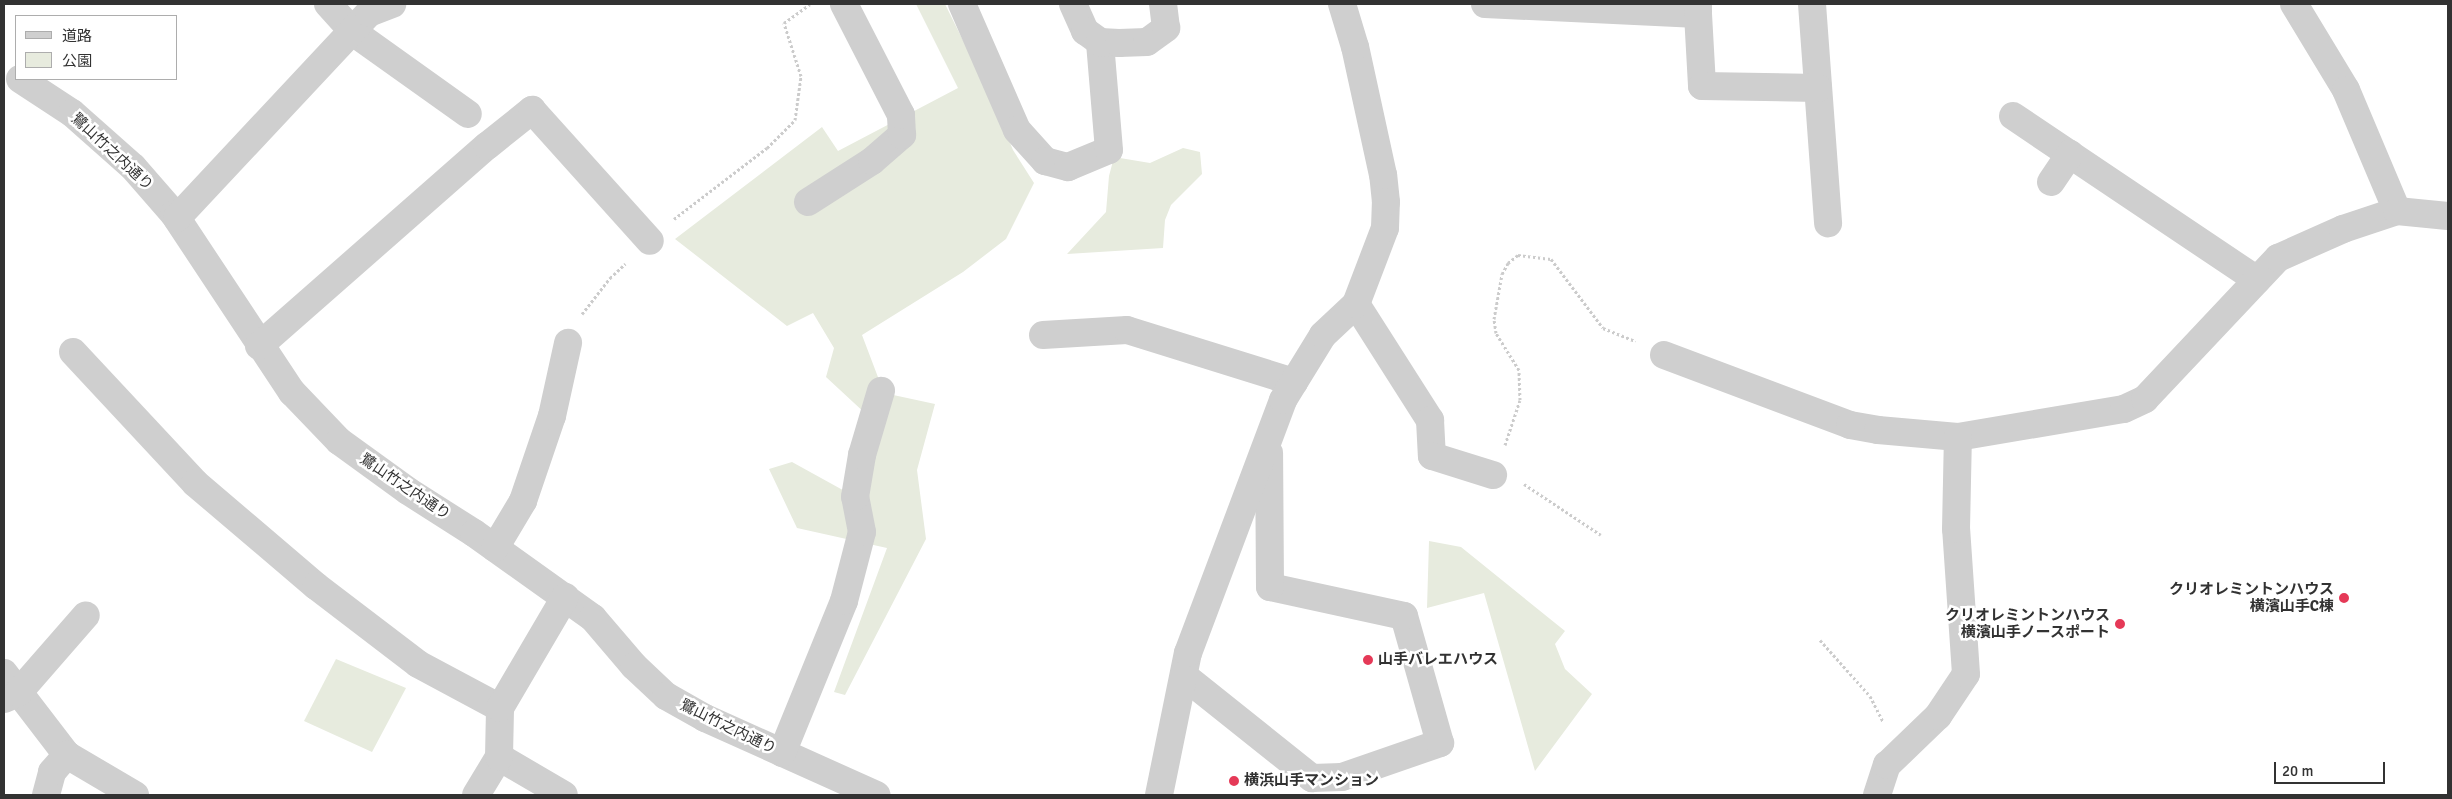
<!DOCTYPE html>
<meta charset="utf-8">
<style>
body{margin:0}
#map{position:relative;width:2452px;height:799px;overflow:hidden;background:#fff;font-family:Signika,"Noto Sans JP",sans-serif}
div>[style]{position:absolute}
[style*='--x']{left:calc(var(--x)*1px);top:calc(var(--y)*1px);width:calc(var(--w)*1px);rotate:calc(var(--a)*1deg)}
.green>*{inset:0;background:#e7ebde}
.path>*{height:3px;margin-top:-1.5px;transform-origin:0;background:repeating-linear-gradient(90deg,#ccc 0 2.5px,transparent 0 5px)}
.minor>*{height:28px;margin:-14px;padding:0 14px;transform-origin:14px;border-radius:14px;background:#cfcfcf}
.dots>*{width:14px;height:14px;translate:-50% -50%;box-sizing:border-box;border:2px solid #fff;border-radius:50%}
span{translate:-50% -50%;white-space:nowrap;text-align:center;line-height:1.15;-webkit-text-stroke:5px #fff;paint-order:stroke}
.street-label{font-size:15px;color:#323232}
.poi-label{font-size:15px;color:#323232;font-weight:700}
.right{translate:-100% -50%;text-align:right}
.left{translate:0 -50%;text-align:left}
.frame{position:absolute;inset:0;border:5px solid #323232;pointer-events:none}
.legend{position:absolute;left:15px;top:15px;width:162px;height:65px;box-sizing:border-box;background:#fff;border:1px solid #adadad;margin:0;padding:6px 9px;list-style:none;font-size:15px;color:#323232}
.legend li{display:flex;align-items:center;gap:10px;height:25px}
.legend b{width:25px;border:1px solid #adadad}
.scale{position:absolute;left:2274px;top:762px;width:111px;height:22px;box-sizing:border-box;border:2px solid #323232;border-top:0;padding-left:6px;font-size:15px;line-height:18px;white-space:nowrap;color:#323232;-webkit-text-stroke:4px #fff;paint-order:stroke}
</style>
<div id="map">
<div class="green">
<i style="clip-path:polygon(916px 4px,945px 4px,989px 93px,1013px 150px,1034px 183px,1006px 239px,963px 272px,862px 335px,884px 393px,935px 404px,917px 470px,926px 539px,845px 695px,834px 692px,887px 548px,797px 528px,769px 469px,792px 462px,850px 494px,867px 415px,826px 377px,834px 348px,813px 313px,787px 326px,675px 239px,822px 127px,838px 151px,958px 88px)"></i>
<i style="clip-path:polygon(1183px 148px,1200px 152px,1202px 174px,1171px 205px,1165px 220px,1163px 248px,1067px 254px,1106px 212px,1109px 176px,1114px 157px,1150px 163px)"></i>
<i style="clip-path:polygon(1429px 541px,1461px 547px,1565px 631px,1555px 644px,1565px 669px,1592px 694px,1535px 771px,1484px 593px,1427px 608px)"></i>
<i style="clip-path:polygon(336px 659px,406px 688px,372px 752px,304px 721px)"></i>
</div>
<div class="path">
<i style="--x:674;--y:219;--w:117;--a:-37.4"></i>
<i style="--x:767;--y:148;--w:40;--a:-45"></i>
<i style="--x:795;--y:120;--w:44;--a:-82.2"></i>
<i style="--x:801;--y:76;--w:56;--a:-107.8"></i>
<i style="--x:784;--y:23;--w:32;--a:-36"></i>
<i style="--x:582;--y:314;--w:46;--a:-52.1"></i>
<i style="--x:610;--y:278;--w:21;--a:-43"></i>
<i style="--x:1505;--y:445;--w:47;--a:-71.6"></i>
<i style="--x:1520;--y:400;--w:30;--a:-92"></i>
<i style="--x:1519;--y:370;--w:44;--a:-121.9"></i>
<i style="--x:1496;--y:333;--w:14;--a:-98"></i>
<i style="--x:1494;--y:319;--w:46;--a:-79.9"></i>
<i style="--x:1502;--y:274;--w:13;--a:-61"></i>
<i style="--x:1508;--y:263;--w:13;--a:-39"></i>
<i style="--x:1518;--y:255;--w:33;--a:7"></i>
<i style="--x:1551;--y:259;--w:86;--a:53"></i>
<i style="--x:1603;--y:328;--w:35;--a:22"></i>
<i style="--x:1524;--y:484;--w:92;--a:33.5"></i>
<i style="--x:1820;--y:640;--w:75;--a:48.2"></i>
<i style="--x:1870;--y:696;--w:29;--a:63"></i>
</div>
<div class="minor">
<i style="--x:328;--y:4;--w:38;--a:48"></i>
<i style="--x:353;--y:32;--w:141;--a:35.5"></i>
<i style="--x:962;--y:4;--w:137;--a:66.4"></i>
<i style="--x:1017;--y:130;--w:42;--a:47.9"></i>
<i style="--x:1045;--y:161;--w:24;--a:15"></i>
<i style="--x:1068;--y:167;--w:44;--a:-22.5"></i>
<i style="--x:1109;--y:150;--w:108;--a:-94.8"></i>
<i style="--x:1073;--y:4;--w:30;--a:66"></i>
<i style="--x:1085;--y:31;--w:19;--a:36"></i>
<i style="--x:1100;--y:42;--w:19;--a:3"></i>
<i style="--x:1119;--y:43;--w:28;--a:-2"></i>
<i style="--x:1147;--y:42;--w:24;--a:-36"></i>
<i style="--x:1166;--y:28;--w:24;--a:-97"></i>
<i style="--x:1485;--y:4;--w:213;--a:2.7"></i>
<i style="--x:1698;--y:14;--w:10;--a:-90"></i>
<i style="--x:1812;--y:4;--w:220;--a:85.8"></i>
<i style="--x:2294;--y:4;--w:100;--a:58.8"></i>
<i style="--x:2346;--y:90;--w:131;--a:67.1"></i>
<i style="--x:1698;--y:14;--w:72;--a:86.8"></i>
<i style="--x:1702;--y:86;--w:116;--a:1"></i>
<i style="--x:20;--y:79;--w:62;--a:33.2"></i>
<i style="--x:72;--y:113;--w:81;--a:41.5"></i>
<i style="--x:133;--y:167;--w:62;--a:48.9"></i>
<i style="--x:174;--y:214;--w:214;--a:56.5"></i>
<i style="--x:292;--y:392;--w:68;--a:46.2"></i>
<i style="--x:339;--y:441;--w:85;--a:35.9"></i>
<i style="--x:408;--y:491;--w:78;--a:32.5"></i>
<i style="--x:474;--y:533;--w:146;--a:35.5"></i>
<i style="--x:593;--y:618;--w:63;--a:49.5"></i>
<i style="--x:634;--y:666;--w:44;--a:43.2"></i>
<i style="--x:666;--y:696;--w:45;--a:29.4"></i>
<i style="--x:705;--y:718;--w:188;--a:24.2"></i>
<i style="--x:2013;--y:116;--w:294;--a:33.9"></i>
<i style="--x:2051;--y:182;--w:34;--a:-56"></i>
<i style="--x:808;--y:202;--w:76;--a:-32.6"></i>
<i style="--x:872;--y:161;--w:40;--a:-41"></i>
<i style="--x:902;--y:135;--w:20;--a:-93"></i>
<i style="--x:901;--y:115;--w:125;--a:-117.2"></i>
<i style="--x:177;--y:218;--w:281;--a:-46.9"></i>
<i style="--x:369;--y:13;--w:25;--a:-21"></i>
<i style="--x:1356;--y:304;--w:138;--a:57.5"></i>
<i style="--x:1430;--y:420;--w:36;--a:87"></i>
<i style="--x:1432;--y:456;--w:64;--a:17.3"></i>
<i style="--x:1043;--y:335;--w:84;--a:-3.4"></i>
<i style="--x:1127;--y:330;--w:175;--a:17.3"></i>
<i style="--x:259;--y:346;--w:303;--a:-41.3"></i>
<i style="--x:487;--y:146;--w:58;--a:-38.7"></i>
<i style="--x:532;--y:110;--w:176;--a:48"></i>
<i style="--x:73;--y:352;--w:179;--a:47"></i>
<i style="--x:195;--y:483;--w:159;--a:40.4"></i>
<i style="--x:316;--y:586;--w:128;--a:37.4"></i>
<i style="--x:418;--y:664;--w:93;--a:28.2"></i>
<i style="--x:1664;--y:355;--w:199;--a:20.6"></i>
<i style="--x:1850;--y:425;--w:28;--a:10"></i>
<i style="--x:1878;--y:430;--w:80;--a:5"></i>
<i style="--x:1958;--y:437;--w:168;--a:-9.6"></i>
<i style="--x:2124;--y:409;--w:23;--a:-25"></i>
<i style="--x:2145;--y:399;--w:194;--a:-46.7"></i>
<i style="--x:2278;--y:258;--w:71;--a:-24"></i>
<i style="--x:2343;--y:229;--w:57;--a:-18.4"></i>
<i style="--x:2397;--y:211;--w:51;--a:5.6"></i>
<i style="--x:495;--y:548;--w:55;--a:-59.2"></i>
<i style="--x:523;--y:501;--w:90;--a:-71.2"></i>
<i style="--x:552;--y:416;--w:75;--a:-77.6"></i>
<i style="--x:4;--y:673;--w:103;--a:52.5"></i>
<i style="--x:67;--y:755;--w:79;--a:30.5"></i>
<i style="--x:1184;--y:676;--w:164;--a:38.6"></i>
<i style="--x:1312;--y:778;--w:30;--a:-2"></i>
<i style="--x:1342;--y:777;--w:104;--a:-19.1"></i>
<i style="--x:1440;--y:743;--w:132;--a:-105.8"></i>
<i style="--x:1404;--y:616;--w:137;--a:-167.8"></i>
<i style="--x:1270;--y:587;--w:134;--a:-90.4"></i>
<i style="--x:4;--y:699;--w:15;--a:-23"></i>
<i style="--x:18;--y:693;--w:103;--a:-48.9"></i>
<i style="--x:782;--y:753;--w:164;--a:-67.8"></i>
<i style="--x:844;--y:601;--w:71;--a:-75.4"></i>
<i style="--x:862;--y:532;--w:36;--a:-101"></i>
<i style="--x:855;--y:497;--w:43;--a:-80.5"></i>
<i style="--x:862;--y:455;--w:67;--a:-73.5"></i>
<i style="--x:499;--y:757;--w:75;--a:30.3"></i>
<i style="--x:46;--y:795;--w:24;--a:-75"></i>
<i style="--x:52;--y:772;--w:23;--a:-49"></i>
<i style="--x:476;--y:795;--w:44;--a:-58.8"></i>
<i style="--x:499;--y:757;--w:49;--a:-88.8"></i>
<i style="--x:500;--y:708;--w:129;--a:-59.6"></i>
<i style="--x:1159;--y:795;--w:145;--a:-78.5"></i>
<i style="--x:1188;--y:653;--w:270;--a:-69.4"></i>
<i style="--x:1283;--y:400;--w:76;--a:-58.4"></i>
<i style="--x:1323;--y:335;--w:45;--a:-43.2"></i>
<i style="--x:1356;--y:304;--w:81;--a:-69.1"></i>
<i style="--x:1385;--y:228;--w:26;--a:-88"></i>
<i style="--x:1386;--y:202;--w:27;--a:-96"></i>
<i style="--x:1383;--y:175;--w:131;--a:-102.3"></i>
<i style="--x:1355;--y:47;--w:45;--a:-106.8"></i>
<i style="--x:1877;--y:795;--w:32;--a:-72"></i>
<i style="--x:1887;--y:765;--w:71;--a:-43.9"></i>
<i style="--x:1938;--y:716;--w:50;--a:-56.3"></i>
<i style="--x:1966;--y:674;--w:145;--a:-93.9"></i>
<i style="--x:1956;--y:529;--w:92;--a:-88.8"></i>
</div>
<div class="dots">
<i style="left:2344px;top:598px;background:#e53957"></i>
<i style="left:2120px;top:624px;background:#e53957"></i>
<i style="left:1368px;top:660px;background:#e53957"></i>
<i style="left:1234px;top:781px;background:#e53957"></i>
</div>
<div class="street-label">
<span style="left:112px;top:152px;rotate:43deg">鷺山竹之内通り</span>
<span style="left:405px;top:487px;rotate:34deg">鷺山竹之内通り</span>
<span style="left:728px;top:727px;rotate:26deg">鷺山竹之内通り</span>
</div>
<div class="poi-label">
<span class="right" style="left:2334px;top:598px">クリオレミントンハウス<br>横濱山手C棟</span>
<span class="right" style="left:2110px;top:624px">クリオレミントンハウス<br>横濱山手ノースポート</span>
<span class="left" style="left:1378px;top:660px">山手バレエハウス</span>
<span class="left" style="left:1244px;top:781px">横浜山手マンション</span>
</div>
<div class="frame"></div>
<ul class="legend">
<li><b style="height:6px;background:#cfcfcf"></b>道路</li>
<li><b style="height:14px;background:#e7ebde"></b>公園</li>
</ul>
<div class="scale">20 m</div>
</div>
